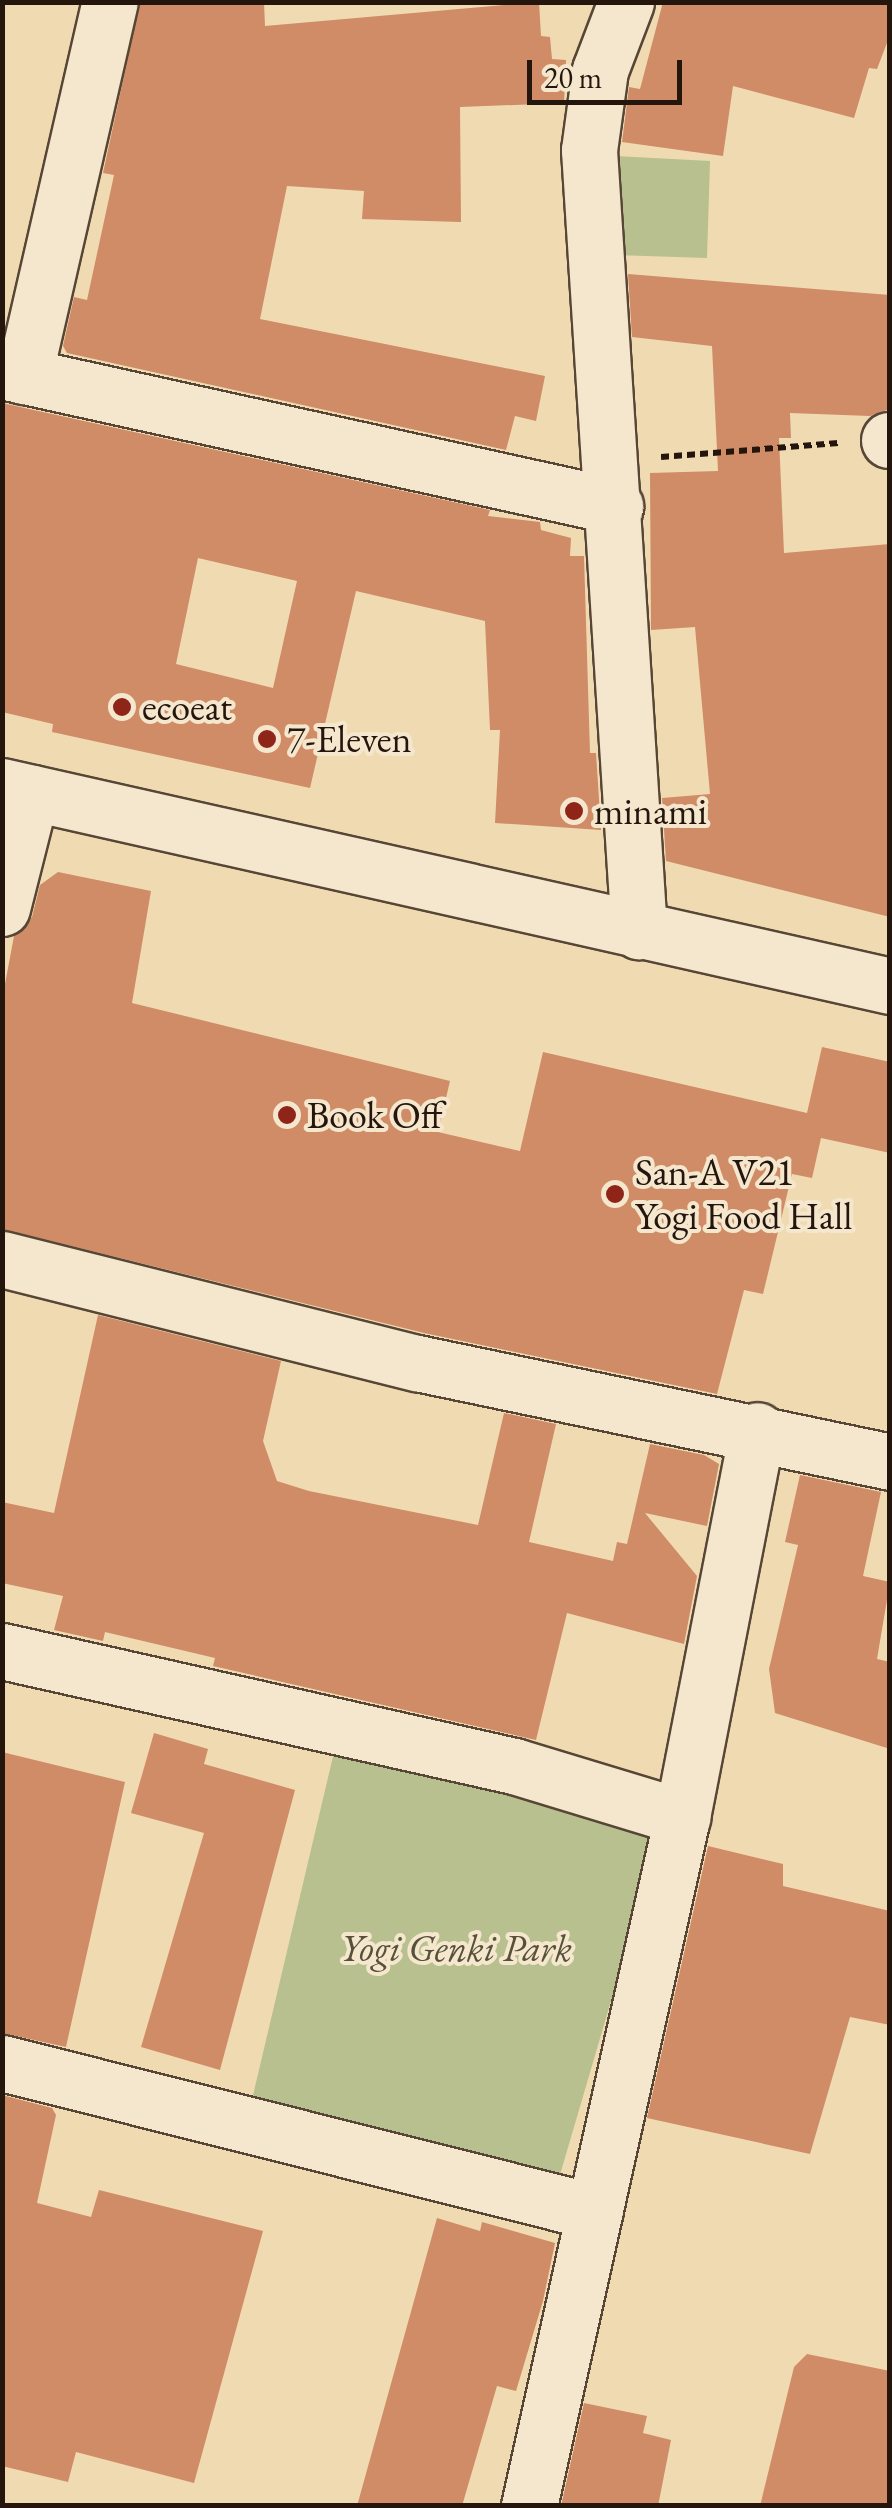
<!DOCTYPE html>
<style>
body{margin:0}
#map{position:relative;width:892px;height:2508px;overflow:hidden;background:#f0dab2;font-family:"EB Garamond",serif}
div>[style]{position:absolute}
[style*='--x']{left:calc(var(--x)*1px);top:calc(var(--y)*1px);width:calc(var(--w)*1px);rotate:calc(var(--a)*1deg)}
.green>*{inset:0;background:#b7c08e}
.building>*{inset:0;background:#cf8c66}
.path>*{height:6px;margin-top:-3px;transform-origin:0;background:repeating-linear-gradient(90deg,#24150d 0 8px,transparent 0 13px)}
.roads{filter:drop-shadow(2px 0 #574636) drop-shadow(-2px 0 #574636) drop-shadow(0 2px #574636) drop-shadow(0 -2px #574636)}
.minor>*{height:55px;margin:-27.5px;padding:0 27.5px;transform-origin:27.5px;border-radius:27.5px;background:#f5e7cd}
.dots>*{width:28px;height:28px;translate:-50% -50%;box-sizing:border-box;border:5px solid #f5e7cd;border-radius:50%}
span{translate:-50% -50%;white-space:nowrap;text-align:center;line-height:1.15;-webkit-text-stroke:8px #f5e7cd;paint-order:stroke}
.poi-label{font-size:38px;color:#24150d}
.left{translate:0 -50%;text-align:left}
.park-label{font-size:38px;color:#57513a;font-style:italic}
.frame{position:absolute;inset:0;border:5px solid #24150d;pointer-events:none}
.scale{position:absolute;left:527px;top:60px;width:155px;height:45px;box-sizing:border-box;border:5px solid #24150d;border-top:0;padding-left:12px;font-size:30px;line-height:35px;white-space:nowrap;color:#24150d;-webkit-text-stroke:8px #f5e7cd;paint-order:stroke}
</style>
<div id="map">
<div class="green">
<i style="clip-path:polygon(615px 156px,710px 161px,707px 258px,615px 255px)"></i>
<i style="clip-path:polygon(335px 1748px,662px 1827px,552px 2202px,246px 2125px)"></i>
</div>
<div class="building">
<i style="clip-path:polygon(140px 2px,264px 2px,265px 26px,539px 2px,541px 36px,550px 37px,552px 59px,566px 60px,564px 103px,460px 107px,461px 222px,362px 219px,364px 191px,287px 186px,260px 319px,545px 376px,536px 421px,515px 416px,506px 450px,67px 353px,63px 346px,74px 297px,87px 300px,114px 175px,103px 173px)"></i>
<i style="clip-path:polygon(663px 2px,890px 2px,890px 35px,877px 69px,869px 68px,854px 118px,733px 86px,723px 156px,622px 142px,629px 87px,640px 89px)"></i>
<i style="clip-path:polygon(628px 274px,890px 295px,890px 409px,870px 416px,790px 413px,791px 438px,779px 438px,784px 553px,890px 544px,890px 917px,666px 861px,662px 798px,710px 794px,695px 627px,651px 630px,650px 473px,718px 471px,712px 346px,632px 337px)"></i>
<i style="clip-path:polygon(evenodd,2px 403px,490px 510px,488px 516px,540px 522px,541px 530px,571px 538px,570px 556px,584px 556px,590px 753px,596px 753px,601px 830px,495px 823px,500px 730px,490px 730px,485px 621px,356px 591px,310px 788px,52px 732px,53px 724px,2px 712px,2px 403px,198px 558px,297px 581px,273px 688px,176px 664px,198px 558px)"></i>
<i style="clip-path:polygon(58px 872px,151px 891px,132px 1003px,450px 1081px,438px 1132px,520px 1151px,543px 1052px,807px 1113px,822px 1047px,890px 1062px,890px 1153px,821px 1138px,812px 1178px,792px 1174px,763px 1294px,744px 1290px,717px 1394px,424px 1333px,2px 1229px,2px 1000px,14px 936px,32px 917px,40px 885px)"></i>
<i style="clip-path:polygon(98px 1315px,281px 1361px,263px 1441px,277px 1481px,309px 1491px,478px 1525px,504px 1413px,556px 1424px,529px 1542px,613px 1561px,617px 1542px,627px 1544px,650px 1444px,704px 1455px,719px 1464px,707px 1526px,645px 1513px,697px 1576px,684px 1644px,567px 1613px,536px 1740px,213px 1666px,215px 1658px,105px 1632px,103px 1641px,54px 1630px,63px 1596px,2px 1583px,2px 1502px,54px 1513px)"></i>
<i style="clip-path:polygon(800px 1475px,881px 1492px,863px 1576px,890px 1582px,877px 1659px,890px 1662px,890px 1749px,775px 1713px,769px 1669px,798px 1545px,785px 1542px)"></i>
<i style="clip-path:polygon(154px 1733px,208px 1749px,204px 1764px,295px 1790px,220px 2070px,141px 2047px,204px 1833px,131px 1813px)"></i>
<i style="clip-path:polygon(2px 1752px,125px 1782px,66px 2047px,2px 2033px)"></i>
<i style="clip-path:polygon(708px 1846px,783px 1864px,783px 1886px,890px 1911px,890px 2025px,850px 2017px,810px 2154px,647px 2118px)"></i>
<i style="clip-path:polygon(2px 2095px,52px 2108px,56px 2115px,37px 2203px,91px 2217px,99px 2190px,263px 2231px,194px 2483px,76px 2452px,68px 2482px,2px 2466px)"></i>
<i style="clip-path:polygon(437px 2218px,480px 2231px,482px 2222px,555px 2243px,543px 2301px,516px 2391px,497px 2386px,462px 2506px,357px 2506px)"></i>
<i style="clip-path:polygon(807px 2354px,890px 2371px,890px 2506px,760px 2506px,794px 2367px)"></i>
<i style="clip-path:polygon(584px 2403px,647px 2416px,643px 2433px,671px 2440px,658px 2506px,561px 2506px)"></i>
</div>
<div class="path">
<i style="--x:661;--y:457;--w:178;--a:-4.5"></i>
</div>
<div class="roads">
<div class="minor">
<i style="--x:626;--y:2;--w:73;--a:110.9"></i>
<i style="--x:600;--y:70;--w:81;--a:97.8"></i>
<i style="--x:589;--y:150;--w:783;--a:86.34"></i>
<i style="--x:2;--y:371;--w:628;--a:12.42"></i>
<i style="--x:24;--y:376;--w:384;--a:-77.1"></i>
<i style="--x:889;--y:440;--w:1;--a:0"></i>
<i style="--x:2;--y:786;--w:910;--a:12.69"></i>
<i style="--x:2;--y:908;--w:119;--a:-75.8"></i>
<i style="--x:2;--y:1259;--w:428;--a:14.1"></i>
<i style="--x:417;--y:1363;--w:483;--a:11.8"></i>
<i style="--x:2;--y:1651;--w:525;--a:12.66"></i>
<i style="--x:514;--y:1766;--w:176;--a:16.9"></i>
<i style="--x:2;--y:2063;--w:611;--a:14.1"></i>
<i style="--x:529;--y:2506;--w:706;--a:-77.48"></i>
<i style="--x:682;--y:1817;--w:394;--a:-79"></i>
</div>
</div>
<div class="dots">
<i style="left:122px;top:707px;background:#8f2418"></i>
<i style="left:267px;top:739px;background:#8f2418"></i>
<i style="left:574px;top:811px;background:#8f2418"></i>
<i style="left:287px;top:1115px;background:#8f2418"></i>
<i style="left:615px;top:1194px;background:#8f2418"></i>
</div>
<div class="poi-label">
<span class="left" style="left:142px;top:707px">ecoeat</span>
<span class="left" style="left:287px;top:739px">7-Eleven</span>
<span class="left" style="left:594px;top:811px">minami</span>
<span class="left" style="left:307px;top:1115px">Book Off</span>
<span class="left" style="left:635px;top:1194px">San-A V21<br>Yogi Food Hall</span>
</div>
<div class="park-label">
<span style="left:456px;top:1948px">Yogi Genki Park</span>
</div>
<div class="frame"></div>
<div class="scale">20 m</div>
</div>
